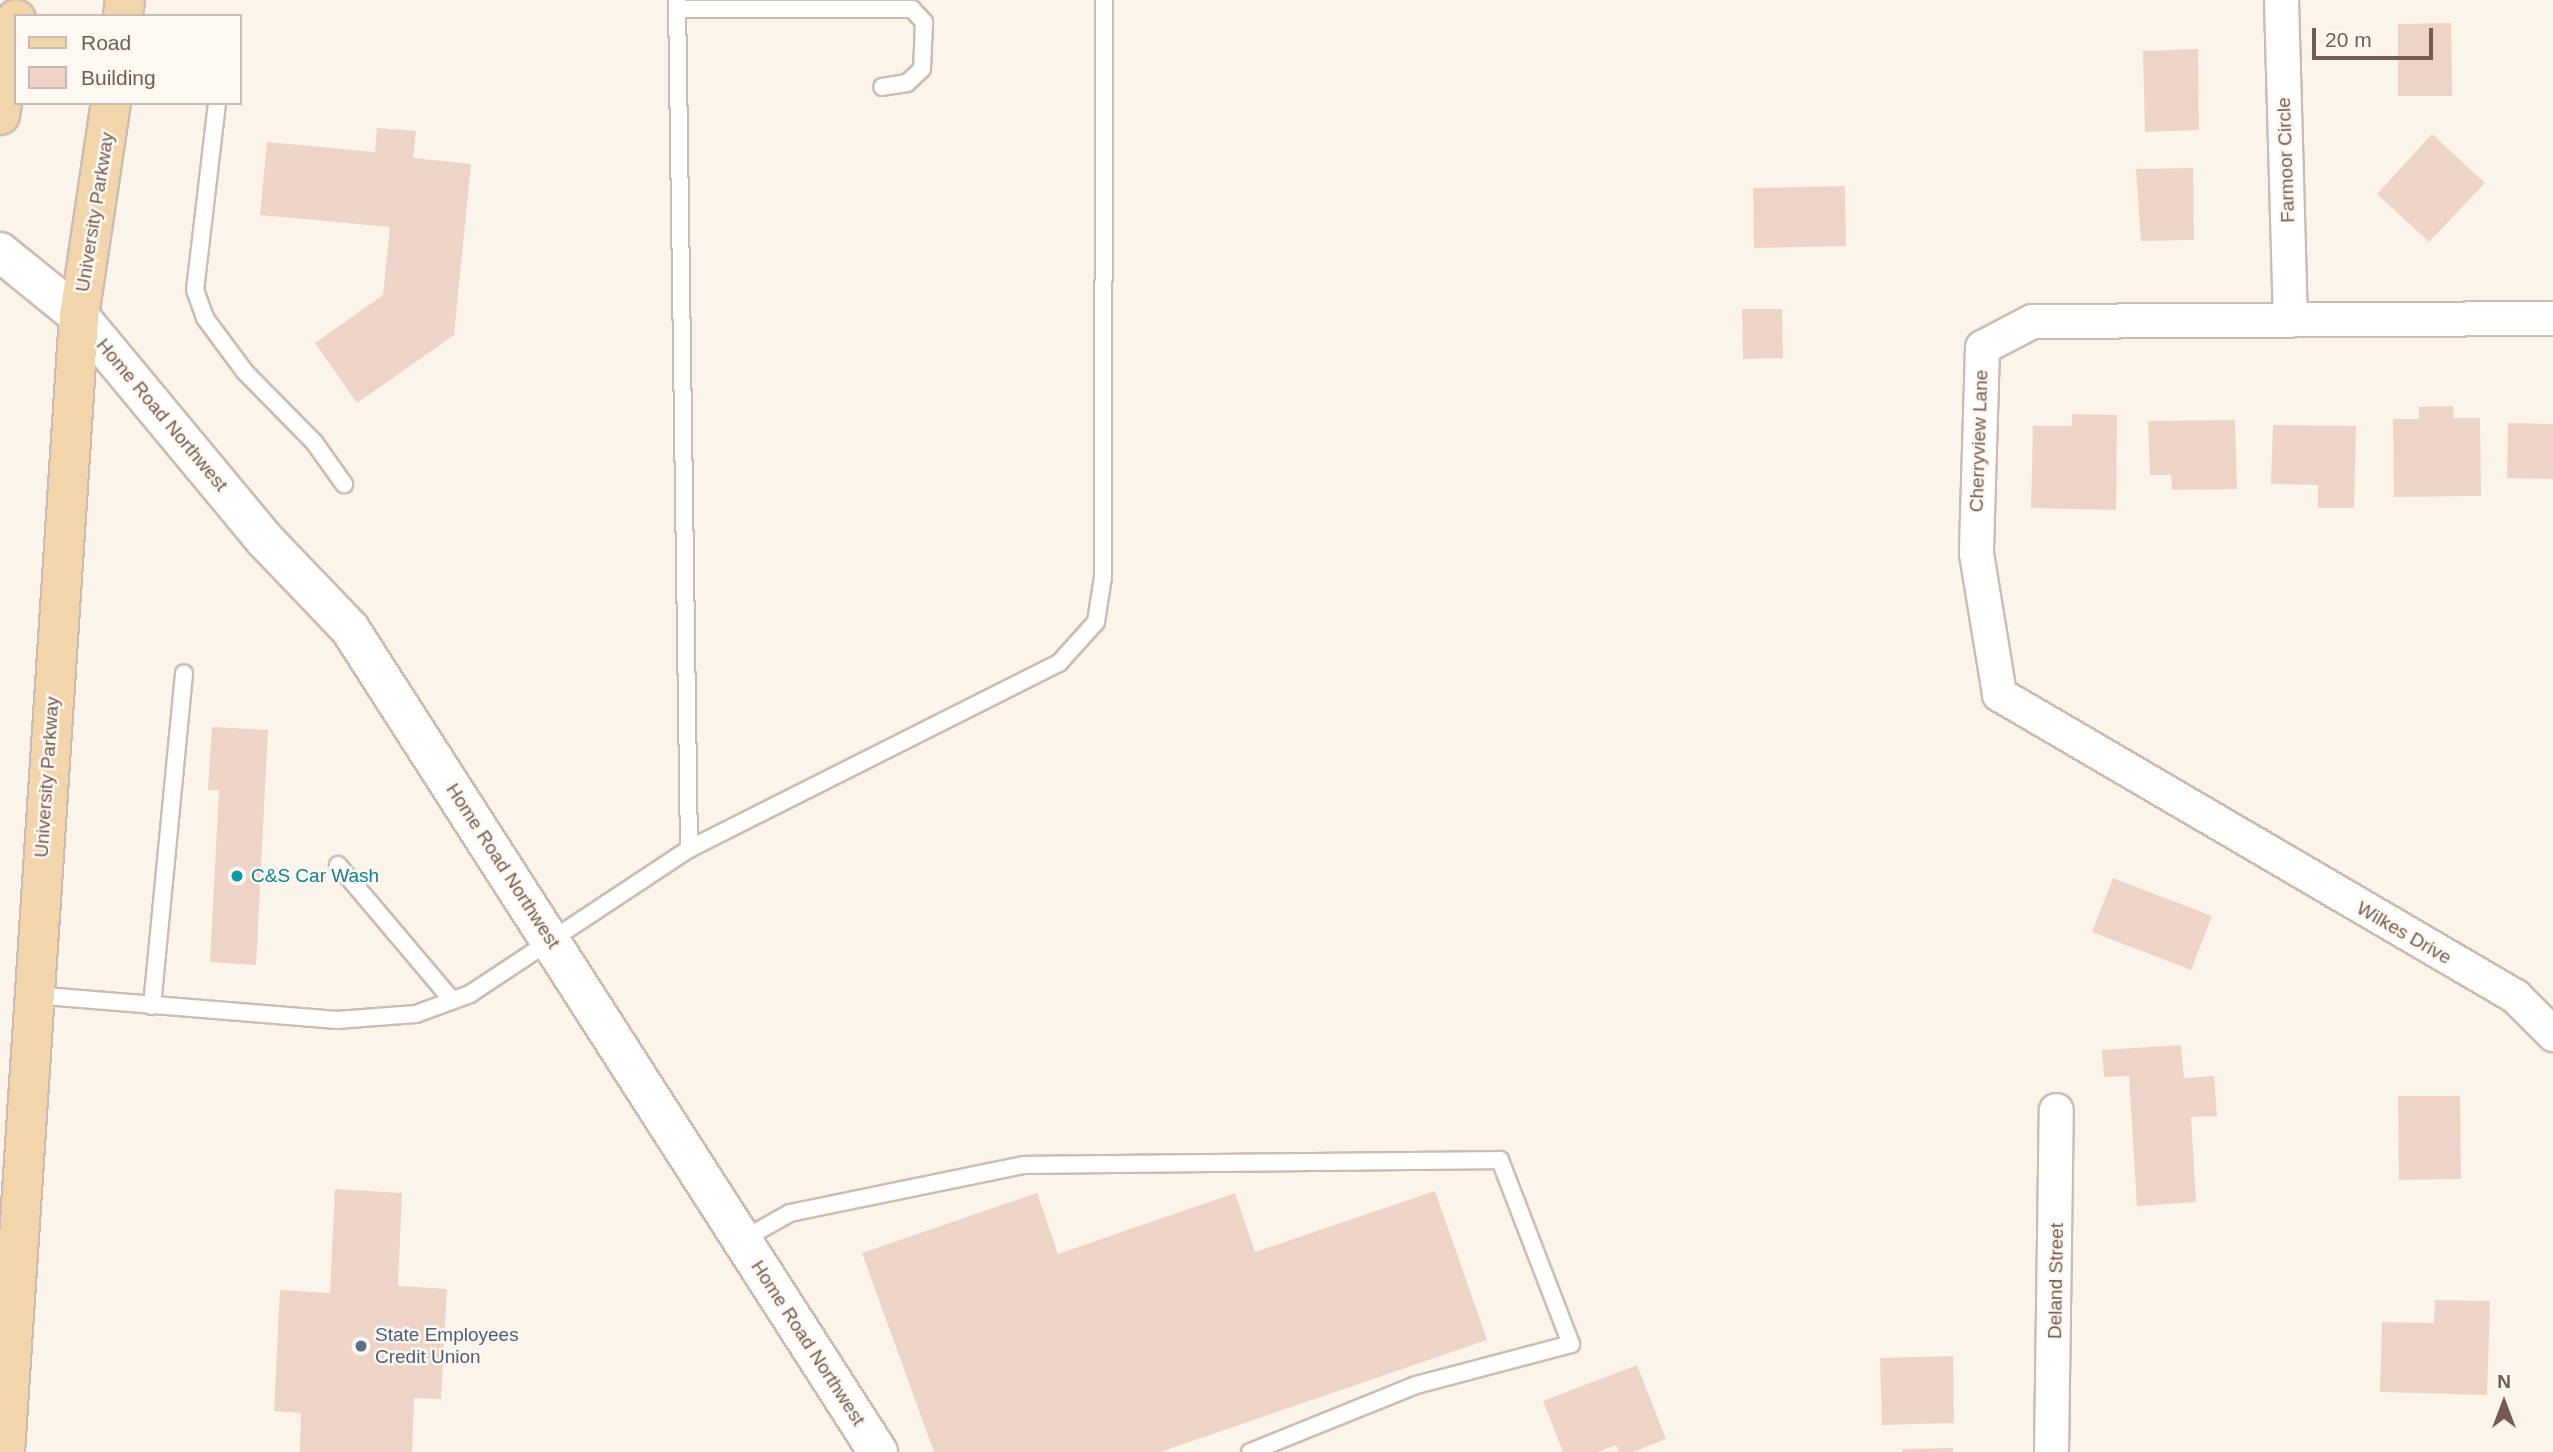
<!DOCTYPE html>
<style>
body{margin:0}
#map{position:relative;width:2553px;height:1452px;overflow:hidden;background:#fbf4eb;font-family:Helvetica,sans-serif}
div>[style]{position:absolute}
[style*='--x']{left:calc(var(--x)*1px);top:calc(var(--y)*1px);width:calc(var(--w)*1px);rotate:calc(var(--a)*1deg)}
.building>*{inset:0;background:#eed4c6}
.roads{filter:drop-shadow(2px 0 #ccbcb2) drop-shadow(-2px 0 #ccbcb2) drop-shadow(0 2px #ccbcb2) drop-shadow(0 -2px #ccbcb2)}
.lane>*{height:16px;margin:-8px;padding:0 8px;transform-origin:8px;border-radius:8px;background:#fff}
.street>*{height:33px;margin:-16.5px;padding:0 16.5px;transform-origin:16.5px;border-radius:16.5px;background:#fff}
.secondary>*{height:38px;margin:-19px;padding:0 19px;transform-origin:19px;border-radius:19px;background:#fff}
.primary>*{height:38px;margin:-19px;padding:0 19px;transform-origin:19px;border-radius:19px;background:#f2d5ab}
.dots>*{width:19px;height:19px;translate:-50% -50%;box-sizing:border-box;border:4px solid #fef8f2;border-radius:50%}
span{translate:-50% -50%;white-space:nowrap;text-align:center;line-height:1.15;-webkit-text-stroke:5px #fef8f2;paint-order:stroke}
.street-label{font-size:19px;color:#745c50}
.culture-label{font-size:19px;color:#0d838f}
.left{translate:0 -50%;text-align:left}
.service-label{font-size:19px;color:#4e5e75}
.legend{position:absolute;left:14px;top:14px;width:228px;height:91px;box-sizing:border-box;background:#fef8f2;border:2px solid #c7bab1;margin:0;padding:9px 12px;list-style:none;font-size:21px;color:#745c50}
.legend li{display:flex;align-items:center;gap:14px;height:35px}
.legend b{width:35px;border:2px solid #c7bab1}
.north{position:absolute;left:2469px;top:1368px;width:70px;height:70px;-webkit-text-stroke:5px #fef8f2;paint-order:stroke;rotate:0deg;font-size:19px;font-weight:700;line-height:28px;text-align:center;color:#745c50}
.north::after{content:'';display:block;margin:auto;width:24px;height:32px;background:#745c50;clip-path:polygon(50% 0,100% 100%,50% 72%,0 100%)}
.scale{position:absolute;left:2312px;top:28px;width:121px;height:32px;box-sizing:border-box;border:4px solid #745c50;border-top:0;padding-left:9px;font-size:21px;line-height:24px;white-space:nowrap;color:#745c50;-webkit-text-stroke:5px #fef8f2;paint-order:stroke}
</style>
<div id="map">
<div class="building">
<i style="clip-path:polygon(2451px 23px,2452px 96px,2398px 96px,2398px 24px)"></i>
<i style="clip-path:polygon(2198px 49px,2199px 130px,2145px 132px,2143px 51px)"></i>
<i style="clip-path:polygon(377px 128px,416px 131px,413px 158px,471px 164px,454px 335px,357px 403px,315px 343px,383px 295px,390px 227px,260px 215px,267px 142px,375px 152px)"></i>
<i style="clip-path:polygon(2432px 134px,2485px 183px,2429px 242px,2377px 194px)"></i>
<i style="clip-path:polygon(2193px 168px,2194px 240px,2141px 241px,2136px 169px)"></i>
<i style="clip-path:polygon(1845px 186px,1846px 246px,1754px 248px,1753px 188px)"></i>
<i style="clip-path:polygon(1742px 309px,1782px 309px,1783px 358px,1743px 359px)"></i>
<i style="clip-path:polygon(2453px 406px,2454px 418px,2480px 418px,2481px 496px,2394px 497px,2393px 419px,2419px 419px,2419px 407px)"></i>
<i style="clip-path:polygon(2072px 414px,2117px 415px,2116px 510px,2031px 508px,2033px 426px,2072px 426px)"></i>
<i style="clip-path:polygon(2235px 420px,2237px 489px,2172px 490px,2171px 475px,2150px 475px,2148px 421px)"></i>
<i style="clip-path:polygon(2508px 423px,2553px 424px,2553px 479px,2507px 478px)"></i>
<i style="clip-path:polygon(2273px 425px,2356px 426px,2354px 508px,2318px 508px,2318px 485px,2271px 484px)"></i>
<i style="clip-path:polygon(212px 727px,268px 730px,256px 965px,210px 962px,219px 790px,208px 790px)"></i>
<i style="clip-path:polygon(2113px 878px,2212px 916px,2191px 970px,2092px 932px)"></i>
<i style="clip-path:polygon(2181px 1045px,2184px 1078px,2214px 1076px,2217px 1116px,2191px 1117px,2196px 1202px,2137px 1206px,2129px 1076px,2104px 1077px,2102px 1050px)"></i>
<i style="clip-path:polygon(2398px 1096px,2460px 1096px,2461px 1179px,2399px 1180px)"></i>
<i style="clip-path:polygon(335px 1189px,402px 1193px,398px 1286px,447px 1289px,441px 1399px,414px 1398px,412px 1452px,300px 1452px,301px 1413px,274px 1411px,280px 1290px,330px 1293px)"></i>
<i style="clip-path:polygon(1435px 1191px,1487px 1340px,1160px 1452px,934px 1452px,862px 1253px,1037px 1193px,1058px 1254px,1235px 1193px,1255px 1252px)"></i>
<i style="clip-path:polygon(2435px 1300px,2490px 1301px,2487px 1395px,2380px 1392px,2382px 1322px,2434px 1323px)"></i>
<i style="clip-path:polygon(1953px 1356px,1954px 1423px,1882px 1425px,1880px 1358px)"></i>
<i style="clip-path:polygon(1637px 1365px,1666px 1439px,1633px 1452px,1619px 1452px,1616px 1445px,1598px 1452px,1563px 1452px,1543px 1401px)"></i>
<i style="clip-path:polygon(1953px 1448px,1953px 1452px,1902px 1452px,1902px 1449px)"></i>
</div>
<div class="roads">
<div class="lane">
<i style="--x:677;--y:0;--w:849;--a:89.19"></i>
<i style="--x:677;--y:9;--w:235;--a:0"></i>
<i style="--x:912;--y:9;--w:18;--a:47"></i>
<i style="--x:924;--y:22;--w:47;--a:92.4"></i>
<i style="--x:922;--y:69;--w:21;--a:137"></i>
<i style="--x:907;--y:83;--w:25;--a:171"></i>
<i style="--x:217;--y:103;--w:188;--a:96.7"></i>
<i style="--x:195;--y:290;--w:30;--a:70"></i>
<i style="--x:205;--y:318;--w:67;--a:53.5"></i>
<i style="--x:245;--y:372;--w:98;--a:45.4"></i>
<i style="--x:314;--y:442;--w:52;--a:54.5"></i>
<i style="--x:338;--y:865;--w:177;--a:49.8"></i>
<i style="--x:33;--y:995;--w:305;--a:4.7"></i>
<i style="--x:337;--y:1020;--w:79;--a:-4.3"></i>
<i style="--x:416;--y:1014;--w:58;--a:-20.3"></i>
<i style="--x:470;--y:994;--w:263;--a:-33.5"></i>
<i style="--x:689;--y:849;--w:414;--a:-26.7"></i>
<i style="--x:1059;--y:663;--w:55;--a:-47.9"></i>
<i style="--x:1096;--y:622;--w:46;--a:-81.2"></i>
<i style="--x:1103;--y:577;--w:577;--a:-89.9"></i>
<i style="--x:152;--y:1006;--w:334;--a:-84.5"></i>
<i style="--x:742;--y:1240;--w:55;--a:-29.4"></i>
<i style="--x:790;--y:1213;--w:239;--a:-11.6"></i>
<i style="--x:1024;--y:1165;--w:476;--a:-0.6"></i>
<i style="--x:1500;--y:1160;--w:197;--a:68.9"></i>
<i style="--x:1571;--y:1344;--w:160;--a:165.2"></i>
<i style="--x:1416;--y:1385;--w:179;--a:158"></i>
</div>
<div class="street">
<i style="--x:2281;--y:0;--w:320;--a:88.4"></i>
<i style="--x:2553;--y:318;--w:521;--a:179.67"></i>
<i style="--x:2032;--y:321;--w:56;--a:152.5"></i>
<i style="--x:1982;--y:347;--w:206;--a:91.7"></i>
<i style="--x:1976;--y:553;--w:143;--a:80.7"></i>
<i style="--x:1999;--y:694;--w:598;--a:30.34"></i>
<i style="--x:2515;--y:996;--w:54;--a:45"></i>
<i style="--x:2051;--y:1452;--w:342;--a:-89.2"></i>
</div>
<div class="secondary">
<i style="--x:0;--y:252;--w:102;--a:39"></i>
<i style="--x:79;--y:316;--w:291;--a:50.3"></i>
<i style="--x:265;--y:540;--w:123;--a:46.3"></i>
<i style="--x:350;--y:629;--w:978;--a:57.32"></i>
</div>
<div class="primary">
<i style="--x:123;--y:16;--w:16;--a:-83"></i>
<i style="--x:0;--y:115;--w:97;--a:-80.5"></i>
<i style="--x:5;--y:1452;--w:1138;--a:-86.27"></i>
<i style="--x:79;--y:316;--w:215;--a:-81.5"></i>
</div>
</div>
<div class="dots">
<i style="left:237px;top:876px;background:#0f9aa8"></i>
<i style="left:361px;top:1346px;background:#5c6f8a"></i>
</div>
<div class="street-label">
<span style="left:2286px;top:160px;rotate:-92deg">Farmoor Circle</span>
<span style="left:95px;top:212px;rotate:-81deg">University Parkway</span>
<span style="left:162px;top:415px;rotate:50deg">Home Road Northwest</span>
<span style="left:1979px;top:441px;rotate:-88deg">Cherryview Lane</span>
<span style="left:47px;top:777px;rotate:-86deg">University Parkway</span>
<span style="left:503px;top:866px;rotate:57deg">Home Road Northwest</span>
<span style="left:2404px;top:933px;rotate:30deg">Wilkes Drive</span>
<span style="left:2056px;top:1281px;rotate:-89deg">Deland Street</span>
<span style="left:808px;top:1343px;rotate:57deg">Home Road Northwest</span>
</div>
<div class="culture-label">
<span class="left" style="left:251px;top:876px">C&amp;S Car Wash</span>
</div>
<div class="service-label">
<span class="left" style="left:375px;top:1346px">State Employees<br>Credit Union</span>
</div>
<ul class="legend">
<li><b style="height:9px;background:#f2d5ab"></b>Road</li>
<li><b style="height:19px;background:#eed4c6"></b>Building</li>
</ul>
<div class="north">N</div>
<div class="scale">20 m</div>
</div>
